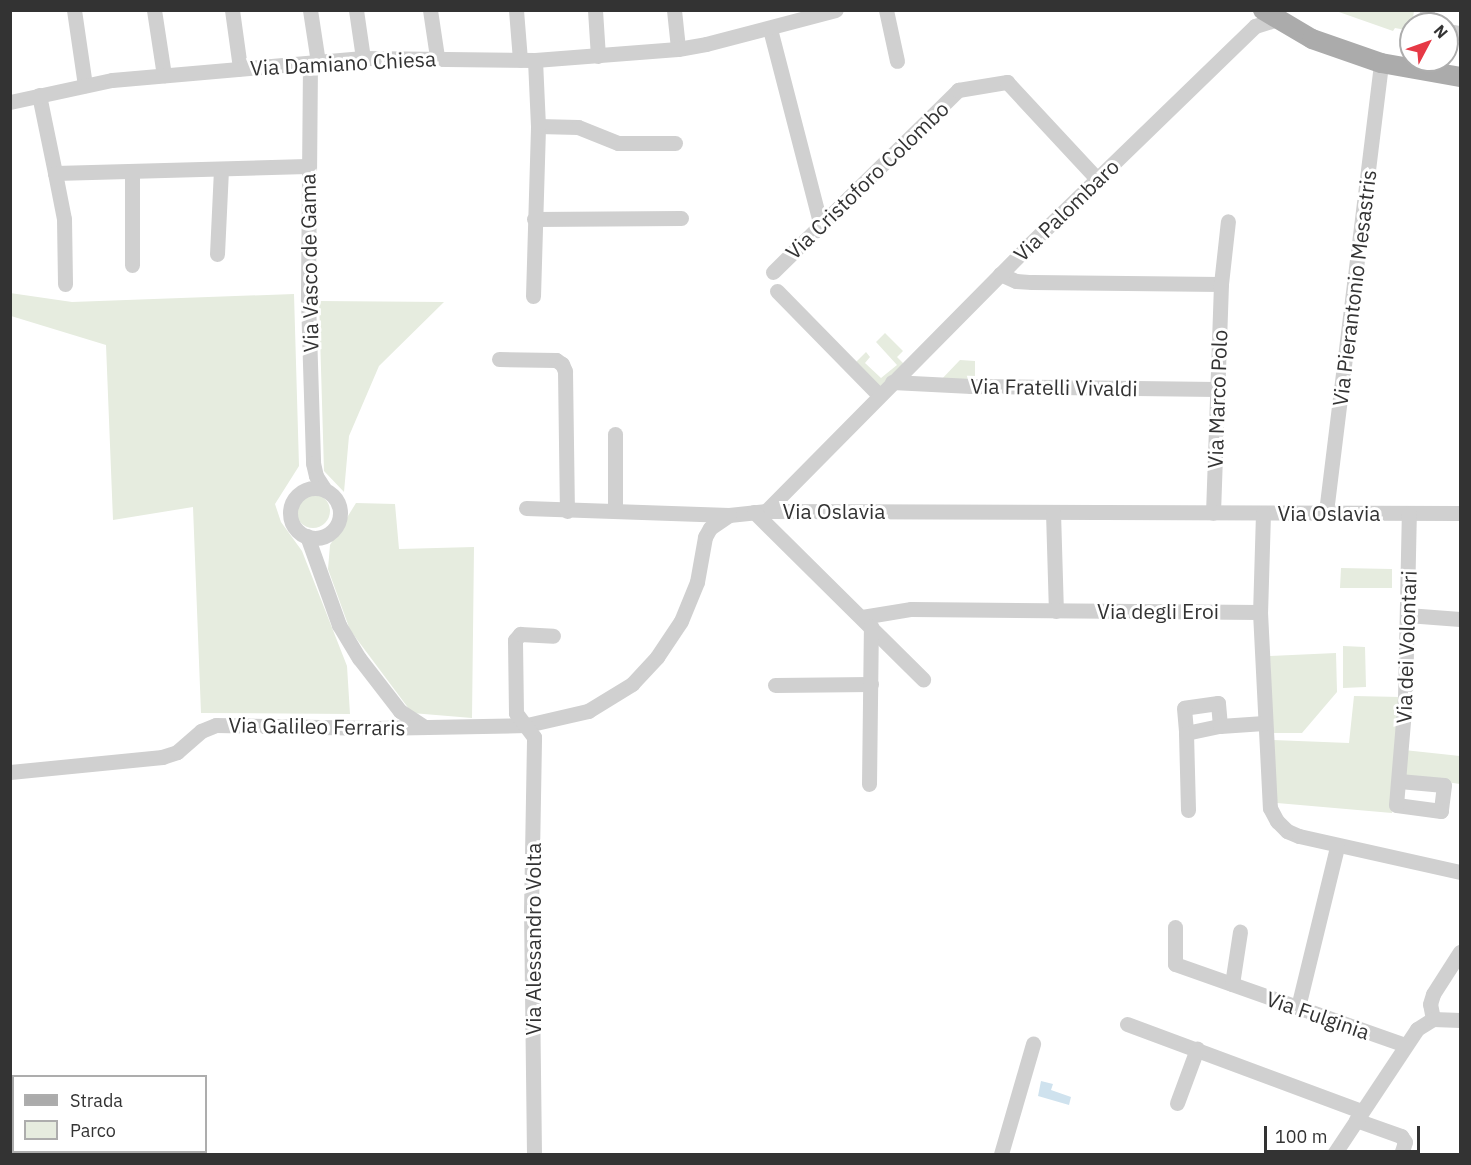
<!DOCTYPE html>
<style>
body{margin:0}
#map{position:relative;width:1471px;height:1165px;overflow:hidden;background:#fff;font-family:"IBM Plex Sans",sans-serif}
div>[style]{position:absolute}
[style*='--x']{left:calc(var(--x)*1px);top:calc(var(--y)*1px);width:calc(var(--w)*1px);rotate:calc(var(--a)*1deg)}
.green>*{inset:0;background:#e6ecdf}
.round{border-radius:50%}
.water>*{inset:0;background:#cfe2ee}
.minor>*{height:15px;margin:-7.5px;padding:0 7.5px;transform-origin:7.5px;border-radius:7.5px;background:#d0d0d0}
.minor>.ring{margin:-7.5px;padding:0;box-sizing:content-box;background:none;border:15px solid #d0d0d0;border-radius:50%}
.major>*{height:20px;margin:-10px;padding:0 10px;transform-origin:10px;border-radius:10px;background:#ababab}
span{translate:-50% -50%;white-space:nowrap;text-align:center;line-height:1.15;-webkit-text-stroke:6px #fff;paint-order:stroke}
.street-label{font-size:21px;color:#333}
.frame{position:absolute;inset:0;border:12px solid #333;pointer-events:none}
.legend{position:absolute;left:12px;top:1075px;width:195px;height:78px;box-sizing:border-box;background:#fff;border:2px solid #adadad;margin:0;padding:8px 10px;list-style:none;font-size:18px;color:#333}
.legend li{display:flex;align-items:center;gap:12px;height:30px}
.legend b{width:30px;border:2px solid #adadad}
.north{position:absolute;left:1399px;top:12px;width:60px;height:60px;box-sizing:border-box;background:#fff;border:2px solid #adadad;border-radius:50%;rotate:49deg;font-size:16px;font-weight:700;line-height:24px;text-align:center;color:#333}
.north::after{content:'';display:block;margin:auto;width:21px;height:27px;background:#e63946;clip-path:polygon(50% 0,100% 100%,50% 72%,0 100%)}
.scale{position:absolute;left:1264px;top:1126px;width:156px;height:27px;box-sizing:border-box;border:3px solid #333;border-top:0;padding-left:8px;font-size:18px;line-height:21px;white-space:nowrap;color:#333;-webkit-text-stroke:4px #fff;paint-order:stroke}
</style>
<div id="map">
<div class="green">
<i style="clip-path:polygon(1336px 11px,1414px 10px,1414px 11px,1411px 31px,1395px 28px,1393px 31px)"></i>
<i style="clip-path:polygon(10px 293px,72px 302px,294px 294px,299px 466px,275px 504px,281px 522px,302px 551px,347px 666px,350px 714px,201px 713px,193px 507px,113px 520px,106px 345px,11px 316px)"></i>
<i style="clip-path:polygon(319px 301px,444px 302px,379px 366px,349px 436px,344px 492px,324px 471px)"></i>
<i style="clip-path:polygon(885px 333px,903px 351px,897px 357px,906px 366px,879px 393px,852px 366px,866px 352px,870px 357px,865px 363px,881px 378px,897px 365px,876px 342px)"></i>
<i style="clip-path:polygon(960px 360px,975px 361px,975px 384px,938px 383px)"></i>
<i class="round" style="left:296px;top:494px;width:34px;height:34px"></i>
<i style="clip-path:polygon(356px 503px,395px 504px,399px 549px,474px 547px,472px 718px,412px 713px,350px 630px,328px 569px,330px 545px)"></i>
<i style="clip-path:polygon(1341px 568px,1392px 569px,1392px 588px,1340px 588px)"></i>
<i style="clip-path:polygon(1343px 646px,1365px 647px,1366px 687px,1343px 688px)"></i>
<i style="clip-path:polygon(1336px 653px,1337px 692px,1302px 733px,1272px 733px,1270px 656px)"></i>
<i style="clip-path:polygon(1354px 696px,1401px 697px,1392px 813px,1277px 803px,1273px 740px,1349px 743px)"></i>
<i style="clip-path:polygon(1404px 750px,1460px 756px,1460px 784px,1403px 776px)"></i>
</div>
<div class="water">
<i style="clip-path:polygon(1041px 1081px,1053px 1084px,1051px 1090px,1071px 1097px,1069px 1105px,1038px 1096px)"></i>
</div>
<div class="minor">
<i style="--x:74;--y:10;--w:76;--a:81.7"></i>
<i style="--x:154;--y:10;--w:66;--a:81.3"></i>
<i style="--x:232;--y:10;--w:59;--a:82.1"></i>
<i style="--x:310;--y:10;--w:53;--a:81.3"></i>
<i style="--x:356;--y:10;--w:49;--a:81.7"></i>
<i style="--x:430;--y:10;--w:48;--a:81.5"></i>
<i style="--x:516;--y:10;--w:50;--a:85.4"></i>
<i style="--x:595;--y:10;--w:46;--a:86.3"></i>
<i style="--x:674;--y:10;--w:39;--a:84"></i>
<i style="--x:886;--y:10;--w:52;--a:77.8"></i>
<i style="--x:1426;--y:24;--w:14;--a:-86"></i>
<i style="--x:770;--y:29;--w:200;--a:75.5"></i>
<i style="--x:1447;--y:31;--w:13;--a:9"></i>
<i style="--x:310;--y:63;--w:237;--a:90.5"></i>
<i style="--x:308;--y:300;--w:163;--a:88.2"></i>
<i style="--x:313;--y:463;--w:13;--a:77"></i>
<i style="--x:316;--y:476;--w:17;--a:57"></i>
<i style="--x:39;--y:95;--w:80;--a:78.4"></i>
<i style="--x:55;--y:173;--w:252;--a:-1.6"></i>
<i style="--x:10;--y:102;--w:104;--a:-12.2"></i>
<i style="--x:112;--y:80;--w:252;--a:-5"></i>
<i style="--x:363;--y:58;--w:172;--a:0.7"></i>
<i style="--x:535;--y:60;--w:143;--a:-4.4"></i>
<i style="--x:678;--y:49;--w:28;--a:-10"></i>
<i style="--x:706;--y:44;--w:134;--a:-14.7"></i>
<i style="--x:538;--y:126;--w:40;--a:1.4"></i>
<i style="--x:578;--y:127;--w:43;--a:21.8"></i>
<i style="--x:618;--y:143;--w:57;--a:0"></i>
<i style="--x:55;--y:173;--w:47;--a:78.9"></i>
<i style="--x:64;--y:219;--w:65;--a:89.1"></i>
<i style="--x:534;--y:219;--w:147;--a:-0.4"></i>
<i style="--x:217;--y:254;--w:84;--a:-87.3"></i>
<i style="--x:132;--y:265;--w:93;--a:-90"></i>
<i style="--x:773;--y:272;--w:260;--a:-44.5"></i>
<i style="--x:958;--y:90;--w:50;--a:-9.3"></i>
<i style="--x:1007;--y:82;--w:134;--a:47.1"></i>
<i style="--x:1000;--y:274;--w:17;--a:24"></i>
<i style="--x:1016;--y:281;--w:16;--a:4"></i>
<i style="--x:1032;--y:282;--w:189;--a:0.6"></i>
<i style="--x:1221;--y:284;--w:229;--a:92"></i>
<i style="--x:1221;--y:284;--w:63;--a:-83.7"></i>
<i style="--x:777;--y:291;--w:146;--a:45.6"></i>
<i style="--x:533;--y:296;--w:170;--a:-88.3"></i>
<i style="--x:538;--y:126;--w:66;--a:-92.6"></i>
<i style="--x:499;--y:359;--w:57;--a:1"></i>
<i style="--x:556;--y:360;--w:7;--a:34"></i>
<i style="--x:562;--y:364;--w:8;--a:67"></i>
<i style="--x:565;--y:371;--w:140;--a:89.2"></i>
<i style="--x:892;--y:382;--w:79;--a:2.9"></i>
<i style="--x:971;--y:386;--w:245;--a:0.7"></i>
<i class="ring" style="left:290px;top:488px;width:35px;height:35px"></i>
<i style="--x:526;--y:508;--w:203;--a:2"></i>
<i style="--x:729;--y:515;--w:37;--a:-6"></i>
<i style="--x:766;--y:511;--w:694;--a:0.17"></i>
<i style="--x:615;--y:511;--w:77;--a:-90"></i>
<i style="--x:766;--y:511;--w:373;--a:-45.3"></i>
<i style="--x:1028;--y:246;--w:316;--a:-44.1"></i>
<i style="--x:1255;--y:26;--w:21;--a:-17"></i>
<i style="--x:754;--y:512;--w:238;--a:44.7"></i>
<i style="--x:1053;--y:512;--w:99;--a:88.3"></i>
<i style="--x:1326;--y:512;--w:452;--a:-83"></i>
<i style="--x:1263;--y:513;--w:99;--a:91.7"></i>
<i style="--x:1260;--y:612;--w:196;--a:87.1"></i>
<i style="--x:1270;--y:808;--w:15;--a:62"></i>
<i style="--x:1277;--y:821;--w:14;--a:45"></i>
<i style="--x:1287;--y:831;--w:13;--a:23"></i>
<i style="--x:1299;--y:836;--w:165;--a:12.6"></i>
<i style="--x:307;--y:536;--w:95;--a:70.2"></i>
<i style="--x:339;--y:625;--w:39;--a:59"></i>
<i style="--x:359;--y:658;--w:67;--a:52.3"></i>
<i style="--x:400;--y:711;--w:27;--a:33"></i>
<i style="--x:1407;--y:615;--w:53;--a:4.3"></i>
<i style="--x:862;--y:617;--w:50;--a:-9.3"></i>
<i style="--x:911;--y:609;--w:349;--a:0.5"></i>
<i style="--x:775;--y:685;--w:96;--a:-0.6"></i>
<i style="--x:1220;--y:726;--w:23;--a:-95"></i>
<i style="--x:1218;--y:703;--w:34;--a:172"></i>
<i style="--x:1184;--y:708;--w:25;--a:85"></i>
<i style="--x:1186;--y:733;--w:35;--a:-12"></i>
<i style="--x:1220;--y:726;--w:44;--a:-3.9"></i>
<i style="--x:1186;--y:733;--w:77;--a:88.5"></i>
<i style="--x:10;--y:772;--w:153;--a:-5.6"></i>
<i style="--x:162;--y:757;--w:16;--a:-18"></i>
<i style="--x:177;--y:752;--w:32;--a:-41"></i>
<i style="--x:201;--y:731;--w:16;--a:-22"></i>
<i style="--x:216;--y:725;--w:158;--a:1.1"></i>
<i style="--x:374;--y:728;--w:153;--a:-1.1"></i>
<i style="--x:527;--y:725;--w:63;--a:-12.9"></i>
<i style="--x:588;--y:711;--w:52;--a:-31.5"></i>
<i style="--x:632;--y:684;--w:37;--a:-47"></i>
<i style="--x:657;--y:657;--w:43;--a:-56.3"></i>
<i style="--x:681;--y:621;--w:42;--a:-67.7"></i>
<i style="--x:697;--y:582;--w:46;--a:-79.9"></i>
<i style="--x:705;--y:537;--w:10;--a:-61"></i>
<i style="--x:710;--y:528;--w:23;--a:-34"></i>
<i style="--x:1399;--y:781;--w:45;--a:5.1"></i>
<i style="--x:1444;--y:785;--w:26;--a:97"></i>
<i style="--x:1441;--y:811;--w:45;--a:-172.4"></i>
<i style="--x:1396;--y:805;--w:107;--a:-85.2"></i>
<i style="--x:1405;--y:698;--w:185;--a:-88.8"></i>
<i style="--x:869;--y:784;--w:158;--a:-89.3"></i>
<i style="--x:1175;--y:927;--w:37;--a:90"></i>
<i style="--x:1175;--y:964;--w:244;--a:19.4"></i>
<i style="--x:1232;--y:984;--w:53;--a:-81.3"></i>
<i style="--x:1298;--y:1007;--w:165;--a:-76.3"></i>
<i style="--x:1433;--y:1019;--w:15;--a:-101"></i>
<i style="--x:1430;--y:1004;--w:10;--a:-73"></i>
<i style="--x:1433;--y:994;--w:50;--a:-57.3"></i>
<i style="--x:1127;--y:1024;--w:250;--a:20.4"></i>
<i style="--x:1177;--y:1103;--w:58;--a:-69.7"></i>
<i style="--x:1356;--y:1120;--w:48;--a:19.6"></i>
<i style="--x:1401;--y:1136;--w:7;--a:56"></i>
<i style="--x:1405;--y:1142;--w:13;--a:108"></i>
<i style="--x:534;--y:1154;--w:242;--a:-90.7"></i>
<i style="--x:531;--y:912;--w:175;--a:-89"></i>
<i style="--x:534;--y:737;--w:30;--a:-127"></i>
<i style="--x:516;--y:713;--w:73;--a:-90.8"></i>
<i style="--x:515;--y:640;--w:8;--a:-50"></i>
<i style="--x:520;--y:634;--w:33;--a:3"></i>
<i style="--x:1001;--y:1154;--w:115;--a:-73.8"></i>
<i style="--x:1334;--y:1154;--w:150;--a:-56.4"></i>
<i style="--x:1417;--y:1029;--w:19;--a:-32"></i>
<i style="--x:1433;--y:1019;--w:27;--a:2"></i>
</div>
<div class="major">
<i style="--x:1263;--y:10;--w:57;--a:30.6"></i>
<i style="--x:1312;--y:39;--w:73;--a:19.2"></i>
<i style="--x:1381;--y:63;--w:80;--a:10"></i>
</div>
<div class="street-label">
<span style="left:343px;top:63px;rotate:-3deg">Via Damiano Chiesa</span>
<span style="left:867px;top:180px;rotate:-44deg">Via Cristoforo Colombo</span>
<span style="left:1066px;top:210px;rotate:-44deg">Via Palombaro</span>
<span style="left:309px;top:263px;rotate:-91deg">Via Vasco de Gama</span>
<span style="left:1354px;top:288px;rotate:-83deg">Via Pierantonio Mesastris</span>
<span style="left:1054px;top:387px;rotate:1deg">Via Fratelli Vivaldi</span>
<span style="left:1217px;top:399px;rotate:-88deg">Via Marco Polo</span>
<span style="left:834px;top:511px">Via Oslavia</span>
<span style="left:1329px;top:513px">Via Oslavia</span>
<span style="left:1158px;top:611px">Via degli Eroi</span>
<span style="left:1406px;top:647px;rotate:-88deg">Via dei Volontari</span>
<span style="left:317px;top:726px;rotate:1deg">Via Galileo Ferraris</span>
<span style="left:533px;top:939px;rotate:-90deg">Via Alessandro Volta</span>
<span style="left:1318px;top:1015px;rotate:19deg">Via Fulginia</span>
</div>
<div class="frame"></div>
<ul class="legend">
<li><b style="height:8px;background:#ababab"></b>Strada</li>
<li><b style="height:16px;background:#e6ecdf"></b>Parco</li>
</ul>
<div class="north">N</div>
<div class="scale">100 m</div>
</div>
